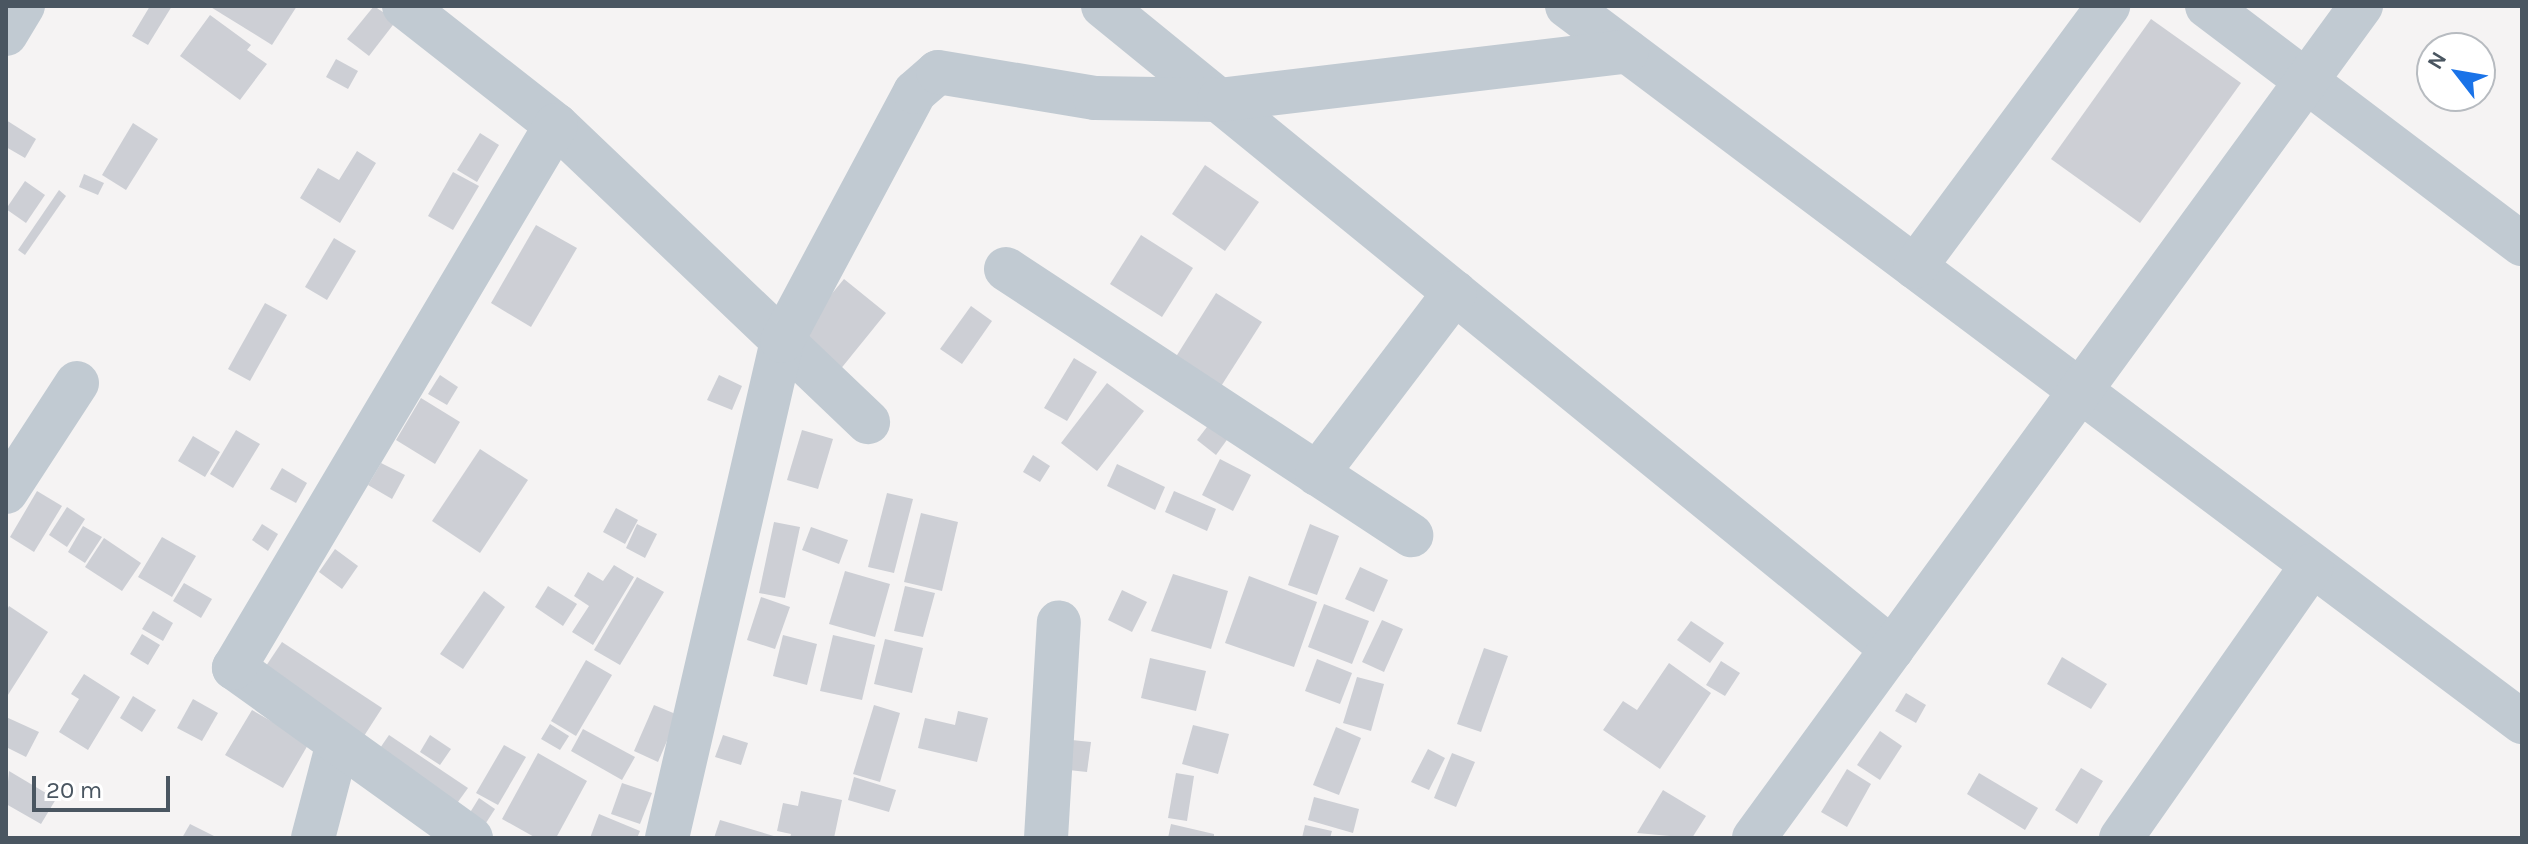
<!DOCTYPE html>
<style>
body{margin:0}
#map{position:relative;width:2528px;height:844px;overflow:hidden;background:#f5f3f3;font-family:Karla,sans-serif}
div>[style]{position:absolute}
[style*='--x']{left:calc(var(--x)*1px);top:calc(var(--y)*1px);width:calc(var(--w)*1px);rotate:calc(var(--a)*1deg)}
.building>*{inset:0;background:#cdcfd5}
.minor>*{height:44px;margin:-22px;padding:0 22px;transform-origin:22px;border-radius:22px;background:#c1cad2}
span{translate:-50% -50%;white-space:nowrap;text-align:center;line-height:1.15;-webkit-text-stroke:8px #fff;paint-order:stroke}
.frame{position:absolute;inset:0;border:8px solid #4a5661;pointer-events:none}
.north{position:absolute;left:2416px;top:32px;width:80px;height:80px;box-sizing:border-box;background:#fff;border:2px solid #b7bbc0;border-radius:50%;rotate:301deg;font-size:22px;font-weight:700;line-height:32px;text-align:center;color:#4a5661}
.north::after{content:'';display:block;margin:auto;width:28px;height:36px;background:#1a73e8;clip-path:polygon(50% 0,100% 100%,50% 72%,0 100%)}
.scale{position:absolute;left:32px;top:776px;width:138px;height:36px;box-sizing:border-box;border:4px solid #4a5661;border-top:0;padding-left:10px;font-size:24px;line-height:28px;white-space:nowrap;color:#4a5661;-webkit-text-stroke:6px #fff;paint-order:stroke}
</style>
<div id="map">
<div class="building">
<i style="clip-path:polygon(150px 6px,172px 6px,148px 45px,132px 36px)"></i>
<i style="clip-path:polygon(209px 6px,297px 6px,272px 45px)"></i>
<i style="clip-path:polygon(374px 6px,396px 21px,369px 56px,347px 39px)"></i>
<i style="clip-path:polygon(210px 15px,251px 45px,247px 50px,267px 64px,240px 100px,180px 56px)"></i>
<i style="clip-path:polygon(2151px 19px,2241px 83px,2140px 223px,2051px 159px)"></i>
<i style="clip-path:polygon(336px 59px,358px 71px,348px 89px,326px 77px)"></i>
<i style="clip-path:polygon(6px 120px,36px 139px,25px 158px,6px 147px)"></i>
<i style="clip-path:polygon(133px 123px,158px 139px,126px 190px,102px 175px)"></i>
<i style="clip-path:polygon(480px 133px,499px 145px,477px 182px,457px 170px)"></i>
<i style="clip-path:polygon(357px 151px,376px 163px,340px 223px,300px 198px,318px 168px,339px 180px)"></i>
<i style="clip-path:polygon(1205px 165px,1259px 202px,1225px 251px,1172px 214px)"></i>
<i style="clip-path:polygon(453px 172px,479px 186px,453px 230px,428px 216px)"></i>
<i style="clip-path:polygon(84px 174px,104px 183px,98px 195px,79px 187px)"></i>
<i style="clip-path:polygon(25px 181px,45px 195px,26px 223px,6px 209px)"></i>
<i style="clip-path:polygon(59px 190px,66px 196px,25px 255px,18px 250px)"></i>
<i style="clip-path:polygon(536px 225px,577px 248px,531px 327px,491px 303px)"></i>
<i style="clip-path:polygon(1141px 235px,1193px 268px,1162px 317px,1110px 284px)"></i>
<i style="clip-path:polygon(334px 238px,356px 251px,327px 300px,305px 287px)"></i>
<i style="clip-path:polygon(844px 279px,886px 313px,839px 371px,797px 336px)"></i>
<i style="clip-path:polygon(1216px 293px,1262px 322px,1218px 391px,1172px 363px)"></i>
<i style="clip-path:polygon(265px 303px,287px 315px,250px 381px,228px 369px)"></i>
<i style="clip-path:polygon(971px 306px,992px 321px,962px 364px,940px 349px)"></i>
<i style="clip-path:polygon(1074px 358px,1097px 372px,1067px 421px,1044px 408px)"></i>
<i style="clip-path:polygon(440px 375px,458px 387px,447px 405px,428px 394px)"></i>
<i style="clip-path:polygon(719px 375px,742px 386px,732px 410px,707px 400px)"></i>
<i style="clip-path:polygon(1107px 383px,1144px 411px,1097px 471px,1061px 443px)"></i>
<i style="clip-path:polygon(421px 398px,460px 422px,435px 464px,396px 440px)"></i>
<i style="clip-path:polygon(1210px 423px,1229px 437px,1216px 455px,1197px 440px)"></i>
<i style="clip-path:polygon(236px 430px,260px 444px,233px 488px,210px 474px)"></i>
<i style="clip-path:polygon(802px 430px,833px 439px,818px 489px,787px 480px)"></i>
<i style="clip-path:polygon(193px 436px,220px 452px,205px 477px,178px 461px)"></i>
<i style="clip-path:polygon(480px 449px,528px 480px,480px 553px,432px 521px)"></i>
<i style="clip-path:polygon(1033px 455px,1050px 466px,1040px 482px,1023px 472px)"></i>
<i style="clip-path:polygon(1220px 459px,1251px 475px,1233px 511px,1202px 495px)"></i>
<i style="clip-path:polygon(381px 463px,405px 475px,392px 499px,368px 485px)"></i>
<i style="clip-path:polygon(1117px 464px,1165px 487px,1155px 510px,1107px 486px)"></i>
<i style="clip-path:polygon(282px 468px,307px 483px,296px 503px,270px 489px)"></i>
<i style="clip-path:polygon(37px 491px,62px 506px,34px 552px,10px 537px)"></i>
<i style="clip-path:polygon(1174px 491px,1216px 509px,1207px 531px,1165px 512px)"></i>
<i style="clip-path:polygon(887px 493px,913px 499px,894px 573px,868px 567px)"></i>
<i style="clip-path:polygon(67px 507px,85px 519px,67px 547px,49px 535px)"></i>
<i style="clip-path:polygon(616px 508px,638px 520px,625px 544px,603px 532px)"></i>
<i style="clip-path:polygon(921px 513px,958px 522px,942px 591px,904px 582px)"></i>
<i style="clip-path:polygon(774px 522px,800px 527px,785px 598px,759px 593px)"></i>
<i style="clip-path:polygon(262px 524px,278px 534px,268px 551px,252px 540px)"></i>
<i style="clip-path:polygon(637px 524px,657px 534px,645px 558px,626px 548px)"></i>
<i style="clip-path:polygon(1310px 524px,1339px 536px,1317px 595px,1288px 585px)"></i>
<i style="clip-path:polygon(83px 526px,102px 537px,85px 563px,68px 552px)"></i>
<i style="clip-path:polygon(811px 527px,848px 540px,839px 564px,802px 550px)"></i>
<i style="clip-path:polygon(162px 537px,196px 556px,172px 597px,138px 577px)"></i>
<i style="clip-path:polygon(104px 538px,141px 563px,122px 591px,85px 567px)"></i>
<i style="clip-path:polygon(335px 549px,358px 566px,342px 589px,319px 572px)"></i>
<i style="clip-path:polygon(614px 565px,634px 577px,593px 645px,572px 632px,589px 606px,574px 596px,588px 572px,603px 581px)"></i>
<i style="clip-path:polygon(1360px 567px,1388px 580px,1374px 612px,1345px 599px)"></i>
<i style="clip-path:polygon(845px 571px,890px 584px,875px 637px,829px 624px)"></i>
<i style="clip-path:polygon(1173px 574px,1228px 591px,1211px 649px,1151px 631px)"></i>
<i style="clip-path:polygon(1249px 576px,1317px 602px,1294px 667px,1225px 643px)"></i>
<i style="clip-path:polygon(637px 577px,664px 592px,620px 665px,594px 650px)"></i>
<i style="clip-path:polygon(184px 583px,212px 599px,201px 618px,173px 601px)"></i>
<i style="clip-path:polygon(548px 586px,577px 604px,563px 626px,535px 607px)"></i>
<i style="clip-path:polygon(905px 586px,935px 593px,923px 637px,894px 631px)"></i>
<i style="clip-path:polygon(1122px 590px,1147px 602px,1132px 632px,1108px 620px)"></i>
<i style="clip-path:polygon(484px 591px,505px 607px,463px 669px,440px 654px)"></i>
<i style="clip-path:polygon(761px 597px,790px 607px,775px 649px,747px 640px)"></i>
<i style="clip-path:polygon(1324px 604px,1369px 621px,1352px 664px,1308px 647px)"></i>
<i style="clip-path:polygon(9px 606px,48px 632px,6px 698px,6px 612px)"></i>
<i style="clip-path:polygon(153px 611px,173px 623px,163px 641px,142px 629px)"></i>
<i style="clip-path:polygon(1382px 620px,1403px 629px,1384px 672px,1362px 662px)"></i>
<i style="clip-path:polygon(1691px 621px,1724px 643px,1710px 663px,1677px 640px)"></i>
<i style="clip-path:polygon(142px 634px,160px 645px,148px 665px,130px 654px)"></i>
<i style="clip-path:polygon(783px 635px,817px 644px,807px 685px,773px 676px)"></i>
<i style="clip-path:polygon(833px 635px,875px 645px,862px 700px,820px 691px)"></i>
<i style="clip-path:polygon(885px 639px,923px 648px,912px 693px,874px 684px)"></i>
<i style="clip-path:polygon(282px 642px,382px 708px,364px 736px,264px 669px)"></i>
<i style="clip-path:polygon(1484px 648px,1508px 656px,1481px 732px,1457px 724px)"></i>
<i style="clip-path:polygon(2062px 657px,2107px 684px,2091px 709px,2047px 684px)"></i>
<i style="clip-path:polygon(1150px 658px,1206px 671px,1196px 711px,1141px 698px)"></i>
<i style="clip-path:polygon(1317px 659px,1352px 673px,1340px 704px,1305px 691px)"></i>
<i style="clip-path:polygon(586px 660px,612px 675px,576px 736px,551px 721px)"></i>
<i style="clip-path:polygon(1721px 661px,1740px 673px,1725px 696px,1706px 685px)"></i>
<i style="clip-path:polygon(1669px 663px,1711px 693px,1660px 769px,1603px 730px,1623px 701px,1637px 710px)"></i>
<i style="clip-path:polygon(84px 674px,120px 697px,88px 750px,59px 732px,79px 699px,71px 694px)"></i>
<i style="clip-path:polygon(1357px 677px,1384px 684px,1371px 731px,1343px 723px)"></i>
<i style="clip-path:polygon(1906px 693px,1926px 705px,1916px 723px,1895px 711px)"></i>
<i style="clip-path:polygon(133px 696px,156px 710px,142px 732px,120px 718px)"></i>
<i style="clip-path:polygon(193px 699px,218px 713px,202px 741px,177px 728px)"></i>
<i style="clip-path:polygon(654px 705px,678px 715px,658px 762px,634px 751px)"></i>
<i style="clip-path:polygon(874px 705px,900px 713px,880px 782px,853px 774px)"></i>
<i style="clip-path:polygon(252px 710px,309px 743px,283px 788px,225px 755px)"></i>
<i style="clip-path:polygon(958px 711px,988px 718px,977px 762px,918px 748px,925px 718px,955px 725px)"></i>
<i style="clip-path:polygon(6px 717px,39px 732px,26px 757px,6px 747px)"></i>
<i style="clip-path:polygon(550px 724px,569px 736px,560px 750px,541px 739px)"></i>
<i style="clip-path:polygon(1193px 725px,1229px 734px,1218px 774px,1182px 764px)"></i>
<i style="clip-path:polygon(1336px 727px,1361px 738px,1339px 795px,1313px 785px)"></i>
<i style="clip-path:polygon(583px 729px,635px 757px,622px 780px,571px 751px)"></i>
<i style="clip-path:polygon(1880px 731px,1902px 746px,1880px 780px,1857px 765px)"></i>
<i style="clip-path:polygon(389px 735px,468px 788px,455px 806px,376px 754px)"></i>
<i style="clip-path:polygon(430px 735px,451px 749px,440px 765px,420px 752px)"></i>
<i style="clip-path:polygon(723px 735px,748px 743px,741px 765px,715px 757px)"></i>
<i style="clip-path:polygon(1062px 739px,1091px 742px,1087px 772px,1059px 769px)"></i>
<i style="clip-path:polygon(504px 745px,526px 757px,498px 805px,476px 793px)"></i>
<i style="clip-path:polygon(1428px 749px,1445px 758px,1429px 790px,1411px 782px)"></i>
<i style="clip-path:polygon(538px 753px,587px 781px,556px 838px,536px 838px,502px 819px)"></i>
<i style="clip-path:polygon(1452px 753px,1475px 762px,1456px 807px,1434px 798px)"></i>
<i style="clip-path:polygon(2081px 768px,2103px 781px,2077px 824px,2055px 810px)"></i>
<i style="clip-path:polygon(1847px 769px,1871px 784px,1847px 827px,1821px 812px)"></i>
<i style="clip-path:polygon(9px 771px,56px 799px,41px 824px,6px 804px)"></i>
<i style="clip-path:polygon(1176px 773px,1194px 776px,1187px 821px,1168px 818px)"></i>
<i style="clip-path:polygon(1979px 773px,2038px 808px,2025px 830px,1967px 794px)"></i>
<i style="clip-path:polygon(854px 777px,896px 790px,889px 812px,848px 800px)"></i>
<i style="clip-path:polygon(622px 783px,652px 793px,640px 824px,611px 814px)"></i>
<i style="clip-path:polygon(1663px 790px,1706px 816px,1692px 838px,1637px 833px)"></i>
<i style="clip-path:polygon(801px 791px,842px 800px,834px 838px,790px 838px,791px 834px,777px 831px,783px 803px,798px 806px)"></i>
<i style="clip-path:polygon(1314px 797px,1359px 809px,1353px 833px,1308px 820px)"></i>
<i style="clip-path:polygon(479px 798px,495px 809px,482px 829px,466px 819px)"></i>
<i style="clip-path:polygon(599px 814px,640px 831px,637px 838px,590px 838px)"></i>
<i style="clip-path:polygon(720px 820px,777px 837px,777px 838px,714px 838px)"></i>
<i style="clip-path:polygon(190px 824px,218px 838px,182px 838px)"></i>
<i style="clip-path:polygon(1171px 824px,1214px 834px,1214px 838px,1168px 838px)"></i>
<i style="clip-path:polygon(1305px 825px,1332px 831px,1330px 838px,1302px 838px)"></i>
</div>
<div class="minor">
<i style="--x:404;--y:6;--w:193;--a:38.1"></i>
<i style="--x:556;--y:125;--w:431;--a:43.6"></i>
<i style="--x:1103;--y:6;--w:1018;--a:39.18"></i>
<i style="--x:1567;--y:6;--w:1194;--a:36.86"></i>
<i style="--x:2207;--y:6;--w:395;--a:37.1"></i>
<i style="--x:6;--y:34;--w:33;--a:-59"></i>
<i style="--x:1915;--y:267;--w:325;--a:-53.5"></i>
<i style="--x:1006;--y:269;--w:485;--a:33.3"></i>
<i style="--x:1317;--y:474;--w:228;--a:-52.8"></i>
<i style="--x:6;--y:492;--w:130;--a:-56.9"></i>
<i style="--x:313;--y:838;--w:98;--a:-75.3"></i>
<i style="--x:471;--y:838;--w:292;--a:-144.3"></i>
<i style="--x:234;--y:668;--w:631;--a:-59.33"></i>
<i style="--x:667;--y:838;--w:510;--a:-76.97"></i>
<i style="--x:782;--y:341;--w:282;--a:-61.9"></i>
<i style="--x:915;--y:92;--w:30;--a:-41"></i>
<i style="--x:938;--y:72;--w:159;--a:9.4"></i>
<i style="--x:1095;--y:98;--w:124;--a:0.9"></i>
<i style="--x:1219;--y:100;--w:411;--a:-6.8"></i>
<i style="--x:1046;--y:838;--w:216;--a:-86.6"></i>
<i style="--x:1754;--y:838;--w:1030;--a:-53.89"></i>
<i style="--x:2121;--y:838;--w:333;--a:-55"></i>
</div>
<div class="frame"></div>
<div class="north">N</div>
<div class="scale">20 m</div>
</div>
